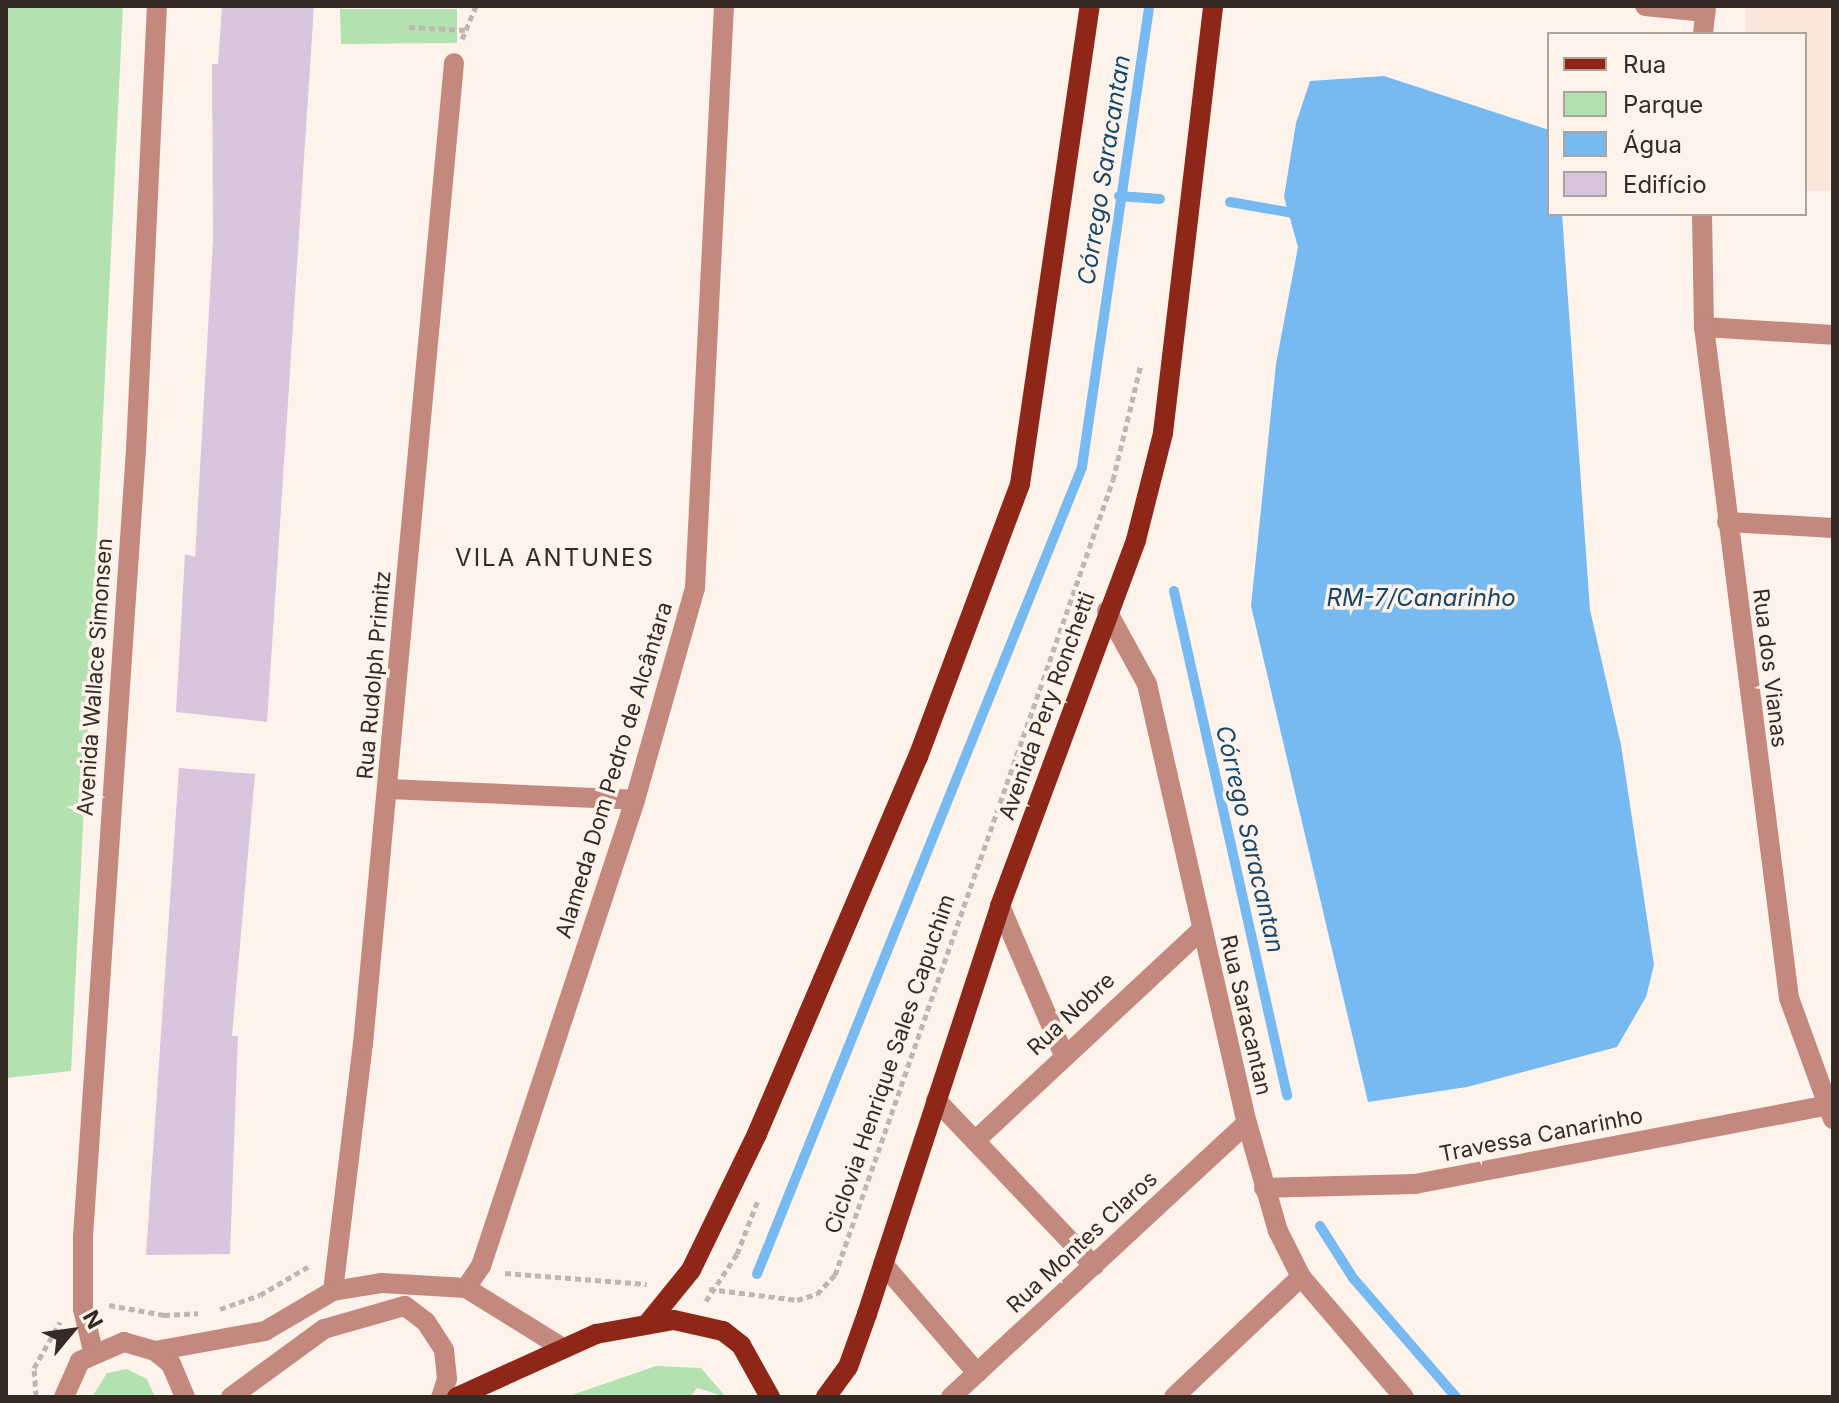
<!DOCTYPE html>
<meta charset="utf-8">
<style>
body{margin:0}
#map{position:relative;width:1839px;height:1403px;overflow:hidden;background:#fef3eb;font-family:Inter,sans-serif}
div>[style]{position:absolute}
[style*='--x']{left:calc(var(--x)*1px);top:calc(var(--y)*1px);width:calc(var(--w)*1px);rotate:calc(var(--a)*1deg)}
.built>*{inset:0;background:#fce6d9}
.green>*{inset:0;background:#b3e1af}
.water>*{inset:0;background:#77baf2}
.stream>*{height:10px;margin:-5px;padding:0 5px;transform-origin:5px;border-radius:5px;background:#77baf2}
.building>*{inset:0;background:#d9c5dd}
.path>*{height:5px;margin-top:-2.5px;transform-origin:0;background:repeating-linear-gradient(90deg,#c1b6af 0 6px,transparent 0 10px)}
.service>*{height:20px;margin:-10px;padding:0 10px;transform-origin:10px;border-radius:10px;background:#c4897e}
.minor>*{height:20px;margin:-10px;padding:0 10px;transform-origin:10px;border-radius:10px;background:#c4897e}
.tertiary>*{height:20px;margin:-10px;padding:0 10px;transform-origin:10px;border-radius:10px;background:#c4897e}
.primary>*{height:20px;margin:-10px;padding:0 10px;transform-origin:10px;border-radius:10px;background:#8e2718}
span{translate:-50% -50%;white-space:nowrap;text-align:center;line-height:1.15;-webkit-text-stroke:7px #fef3eb;paint-order:stroke}
.street-label{font-size:22px;color:#352b24}
.water-label{font-size:24px;color:#15476c;font-style:italic}
.neighbourhood-label{font-size:24px;color:#352b24;letter-spacing:2px}
.frame{position:absolute;inset:0;border:8px solid #352b24;pointer-events:none}
.legend{position:absolute;left:1547px;top:32px;width:260px;height:184px;box-sizing:border-box;background:#fef3eb;border:2px solid #aea39b;margin:0;padding:10px 14px;list-style:none;font-size:24px;color:#352b24}
.legend li{display:flex;align-items:center;gap:16px;height:40px}
.legend b{width:40px;border:2px solid #aea39b}
.north{position:absolute;left:32px;top:1291px;width:80px;height:80px;-webkit-text-stroke:6px #fef3eb;paint-order:stroke;rotate:61deg;font-size:22px;font-weight:700;line-height:32px;text-align:center;color:#352b24}
.north::after{content:'';display:block;margin:auto;width:28px;height:36px;background:#352b24;clip-path:polygon(50% 0,100% 100%,50% 72%,0 100%)}
</style>
<div id="map">
<div class="built">
<i style="clip-path:polygon(1746px 6px,1833px 6px,1833px 191px,1805px 191px,1805px 34px,1746px 34px)"></i>
</div>
<div class="green">
<i style="clip-path:polygon(6px 6px,123px 6px,71px 1071px,6px 1078px)"></i>
<i style="clip-path:polygon(340px 9px,457px 9px,457px 43px,341px 44px)"></i>
<i style="clip-path:polygon(656px 1366px,701px 1368px,726px 1397px,697px 1388px,690px 1397px,566px 1397px)"></i>
<i style="clip-path:polygon(127px 1369px,147px 1379px,155px 1397px,92px 1397px,107px 1373px)"></i>
</div>
<div class="water">
<i style="clip-path:polygon(1384px 76px,1549px 130px,1549px 214px,1562px 214px,1590px 610px,1621px 745px,1654px 965px,1646px 997px,1617px 1047px,1467px 1087px,1368px 1102px,1251px 606px,1276px 364px,1298px 247px,1284px 197px,1296px 123px,1310px 81px)"></i>
</div>
<div class="stream">
<i style="--x:1119;--y:196;--w:41;--a:4.2"></i>
<i style="--x:1230;--y:202;--w:70;--a:9.9"></i>
<i style="--x:1174;--y:591;--w:517;--a:77.36"></i>
<i style="--x:1320;--y:1226;--w:62;--a:57.6"></i>
<i style="--x:1353;--y:1278;--w:157;--a:49.1"></i>
<i style="--x:757;--y:1274;--w:870;--a:-68.06"></i>
<i style="--x:1082;--y:467;--w:466;--a:-81.7"></i>
</div>
<div class="building">
<i style="clip-path:polygon(222px 6px,314px 6px,267px 722px,176px 712px,185px 554px,195px 557px,213px 240px,212px 64px,218px 64px)"></i>
<i style="clip-path:polygon(179px 768px,255px 774px,232px 1036px,238px 1036px,230px 1254px,146px 1255px)"></i>
</div>
<div class="path">
<i style="--x:409;--y:27;--w:57;--a:3"></i>
<i style="--x:462;--y:39;--w:36;--a:-67"></i>
<i style="--x:505;--y:1273;--w:142;--a:4.4"></i>
<i style="--x:709;--y:1289;--w:89;--a:7.1"></i>
<i style="--x:797;--y:1300;--w:21;--a:-17"></i>
<i style="--x:817;--y:1294;--w:26;--a:-47"></i>
<i style="--x:835;--y:1275;--w:842;--a:-70.73"></i>
<i style="--x:1113;--y:480;--w:119;--a:-76.4"></i>
<i style="--x:706;--y:1301;--w:56;--a:-56.6"></i>
<i style="--x:737;--y:1254;--w:58;--a:-68.7"></i>
<i style="--x:109;--y:1305;--w:56;--a:10.3"></i>
<i style="--x:164;--y:1315;--w:34;--a:-3"></i>
<i style="--x:220;--y:1309;--w:42;--a:-19.3"></i>
<i style="--x:260;--y:1295;--w:59;--a:-30.5"></i>
<i style="--x:36;--y:1396;--w:28;--a:-94"></i>
<i style="--x:34;--y:1368;--w:53;--a:-60.5"></i>
</div>
<div class="service">
<i style="--x:1000;--y:906;--w:160;--a:66.8"></i>
<i style="--x:936;--y:1100;--w:229;--a:46.4"></i>
<i style="--x:977;--y:1139;--w:308;--a:-43"></i>
<i style="--x:1264;--y:1188;--w:151;--a:-1.5"></i>
<i style="--x:1415;--y:1184;--w:417;--a:-10.8"></i>
<i style="--x:883;--y:1264;--w:144;--a:49.2"></i>
<i style="--x:951;--y:1397;--w:403;--a:-42.8"></i>
<i style="--x:1174;--y:1397;--w:175;--a:-43.4"></i>
</div>
<div class="minor">
<i style="--x:1645;--y:6;--w:61;--a:5.6"></i>
<i style="--x:1704;--y:327;--w:129;--a:3.5"></i>
<i style="--x:1107;--y:611;--w:83;--a:61.3"></i>
<i style="--x:1147;--y:684;--w:450;--a:77.2"></i>
<i style="--x:1247;--y:1123;--w:112;--a:74"></i>
<i style="--x:1278;--y:1231;--w:51;--a:63.4"></i>
<i style="--x:1301;--y:1277;--w:158;--a:49.4"></i>
<i style="--x:388;--y:789;--w:247;--a:2.5"></i>
<i style="--x:466;--y:1288;--w:27;--a:-56"></i>
<i style="--x:481;--y:1266;--w:491;--a:-71.7"></i>
<i style="--x:635;--y:800;--w:220;--a:-74.2"></i>
<i style="--x:695;--y:588;--w:583;--a:-87.15"></i>
<i style="--x:333;--y:1291;--w:249;--a:-83.1"></i>
<i style="--x:363;--y:1044;--w:985;--a:-84.7"></i>
<i style="--x:93;--y:1351;--w:43;--a:-103.4"></i>
<i style="--x:83;--y:1309;--w:72;--a:-90"></i>
<i style="--x:83;--y:1237;--w:789;--a:-86.15"></i>
<i style="--x:136;--y:450;--w:444;--a:-87.3"></i>
<i style="--x:155;--y:1351;--w:112;--a:-10.3"></i>
<i style="--x:265;--y:1331;--w:79;--a:-30.5"></i>
<i style="--x:333;--y:1291;--w:50;--a:-9.3"></i>
<i style="--x:382;--y:1283;--w:84;--a:3.4"></i>
<i style="--x:466;--y:1288;--w:112;--a:31.8"></i>
<i style="--x:64;--y:1397;--w:39;--a:-66"></i>
<i style="--x:80;--y:1361;--w:48;--a:-23.4"></i>
<i style="--x:124;--y:1342;--w:32;--a:16"></i>
<i style="--x:155;--y:1351;--w:21;--a:39"></i>
<i style="--x:171;--y:1364;--w:36;--a:67"></i>
<i style="--x:231;--y:1397;--w:115;--a:-36.2"></i>
<i style="--x:324;--y:1329;--w:84;--a:-15.9"></i>
<i style="--x:405;--y:1306;--w:26;--a:37"></i>
<i style="--x:426;--y:1322;--w:33;--a:57"></i>
<i style="--x:444;--y:1350;--w:29;--a:84"></i>
<i style="--x:447;--y:1379;--w:19;--a:108"></i>
</div>
<div class="tertiary">
<i style="--x:1703;--y:34;--w:28;--a:-84"></i>
<i style="--x:1702;--y:214;--w:113;--a:89"></i>
<i style="--x:1704;--y:327;--w:676;--a:82.78"></i>
<i style="--x:1789;--y:998;--w:129;--a:70"></i>
<i style="--x:1727;--y:522;--w:106;--a:3.2"></i>
</div>
<div class="primary">
<i style="--x:648;--y:1323;--w:68;--a:-50.9"></i>
<i style="--x:691;--y:1270;--w:151;--a:-64.1"></i>
<i style="--x:757;--y:1134;--w:410;--a:-66.9"></i>
<i style="--x:918;--y:757;--w:291;--a:-69.5"></i>
<i style="--x:1020;--y:484;--w:483;--a:-81.7"></i>
<i style="--x:457;--y:1397;--w:153;--a:-24.4"></i>
<i style="--x:596;--y:1334;--w:79;--a:-10.2"></i>
<i style="--x:674;--y:1320;--w:50;--a:12.7"></i>
<i style="--x:723;--y:1331;--w:23;--a:38"></i>
<i style="--x:741;--y:1345;--w:60;--a:60.9"></i>
<i style="--x:826;--y:1397;--w:37;--a:-54"></i>
<i style="--x:848;--y:1367;--w:56;--a:-70.3"></i>
<i style="--x:867;--y:1314;--w:429;--a:-71.9"></i>
<i style="--x:1000;--y:906;--w:390;--a:-69.6"></i>
<i style="--x:1136;--y:540;--w:110;--a:-75.8"></i>
<i style="--x:1163;--y:433;--w:430;--a:-83.3"></i>
</div>
<div class="street-label">
<span style="left:1770px;top:668px;rotate:83deg">Rua dos Vianas</span>
<span style="left:374px;top:675px;rotate:-85deg">Rua Rudolph Primitz</span>
<span style="left:95px;top:677px;rotate:-86deg">Avenida Wallace Simonsen</span>
<span style="left:1047px;top:706px;rotate:-70deg">Avenida Pery Ronchetti</span>
<span style="left:614px;top:770px;rotate:-73deg">Alameda Dom Pedro de Alcântara</span>
<span style="left:1071px;top:1014px;rotate:-43deg">Rua Nobre</span>
<span style="left:1246px;top:1015px;rotate:77deg">Rua Saracantan</span>
<span style="left:890px;top:1064px;rotate:-71deg">Ciclovia Henrique Sales Capuchim</span>
<span style="left:1541px;top:1135px;rotate:-11deg">Travessa Canarinho</span>
<span style="left:1082px;top:1242px;rotate:-43deg">Rua Montes Claros</span>
</div>
<div class="water-label">
<span style="left:1104px;top:170px;rotate:-81deg">Córrego Saracantan</span>
<span style="left:1421px;top:598px">RM-7/Canarinho</span>
<span style="left:1250px;top:839px;rotate:77deg">Córrego Saracantan</span>
</div>
<div class="neighbourhood-label">
<span style="left:555px;top:558px">VILA ANTUNES</span>
</div>
<div class="frame"></div>
<ul class="legend">
<li><b style="height:10px;background:#8e2718"></b>Rua</li>
<li><b style="height:22px;background:#b3e1af"></b>Parque</li>
<li><b style="height:22px;background:#77baf2"></b>Água</li>
<li><b style="height:22px;background:#d9c5dd"></b>Edifício</li>
</ul>
<div class="north">N</div>
</div>
